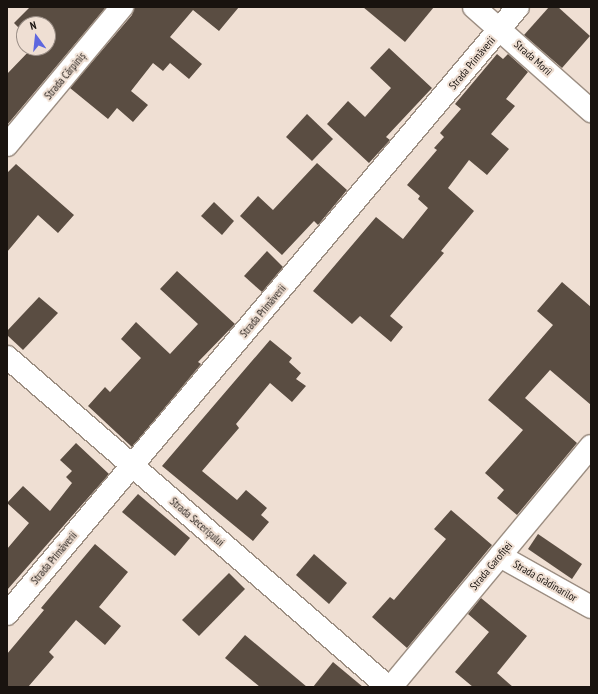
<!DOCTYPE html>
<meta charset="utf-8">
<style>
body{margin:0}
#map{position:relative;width:598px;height:694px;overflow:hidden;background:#efdfd3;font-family:"PT Sans Narrow",sans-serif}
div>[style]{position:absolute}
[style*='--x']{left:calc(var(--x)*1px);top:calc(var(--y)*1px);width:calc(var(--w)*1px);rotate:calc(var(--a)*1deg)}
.building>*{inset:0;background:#5a4d42}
.roads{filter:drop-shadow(1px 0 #9c8e82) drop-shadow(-1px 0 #9c8e82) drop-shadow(0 1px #9c8e82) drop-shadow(0 -1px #9c8e82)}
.minor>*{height:22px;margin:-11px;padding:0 11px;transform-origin:11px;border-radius:11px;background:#fff}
span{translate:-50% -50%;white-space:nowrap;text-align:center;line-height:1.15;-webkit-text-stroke:4px #efdfd3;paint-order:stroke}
.street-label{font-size:11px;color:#19130f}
.frame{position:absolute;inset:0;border:8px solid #19130f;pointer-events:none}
.north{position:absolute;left:16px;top:16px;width:40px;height:40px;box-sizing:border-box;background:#efdfd3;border:1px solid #998d85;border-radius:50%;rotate:345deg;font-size:11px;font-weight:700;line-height:16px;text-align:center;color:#19130f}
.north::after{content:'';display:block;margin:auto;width:14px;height:18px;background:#5e67df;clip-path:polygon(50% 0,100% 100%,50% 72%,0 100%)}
</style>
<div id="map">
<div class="building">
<i style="clip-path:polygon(30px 7px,106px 7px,7px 125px,7px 74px,32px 48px,48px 48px,48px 24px,24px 24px,24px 33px,14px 23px)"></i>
<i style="clip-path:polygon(134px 7px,239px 7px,219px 31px,193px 10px,170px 37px,202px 64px,189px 79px,170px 63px,163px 71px,153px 63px,131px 91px,148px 105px,133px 122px,117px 108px,108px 119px,70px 88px,132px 15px)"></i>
<i style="clip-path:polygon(363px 7px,434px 7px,405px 42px)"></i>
<i style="clip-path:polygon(549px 7px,558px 7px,590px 36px,562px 68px,524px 35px)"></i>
<i style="clip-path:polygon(389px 48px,432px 88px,386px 137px,390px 140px,369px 163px,327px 124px,348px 101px,365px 117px,391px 88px,370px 68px)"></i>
<i style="clip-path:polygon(497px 54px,503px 59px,508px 54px,528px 72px,506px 99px,515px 106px,491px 134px,509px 149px,487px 175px,469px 160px,448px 188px,474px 211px,441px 251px,444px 253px,390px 316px,403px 327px,391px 342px,360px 316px,352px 324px,313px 291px,376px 217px,403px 239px,428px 208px,418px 199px,420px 196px,407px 185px,437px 150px,434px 148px,444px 137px,440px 133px,461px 109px,455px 104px)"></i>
<i style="clip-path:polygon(307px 114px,333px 139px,312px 161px,286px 137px)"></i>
<i style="clip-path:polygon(317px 163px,347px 190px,318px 225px,314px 221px,282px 255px,240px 216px,258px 196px,273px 210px)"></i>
<i style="clip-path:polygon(16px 164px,74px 215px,58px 233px,38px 215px,7px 252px,7px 173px)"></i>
<i style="clip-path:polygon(214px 202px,234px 221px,222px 235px,201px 216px)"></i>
<i style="clip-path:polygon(267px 251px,283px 267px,262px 292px,244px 276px)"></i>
<i style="clip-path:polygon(177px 271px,235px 324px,198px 362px,201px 364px,132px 447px,88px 406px,105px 387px,110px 392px,141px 358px,121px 339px,136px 322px,170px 354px,198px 324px,160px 289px)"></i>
<i style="clip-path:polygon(562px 282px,591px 307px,591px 405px,550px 370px,525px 398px,577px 443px,517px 515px,497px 498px,504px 490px,485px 473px,523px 430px,488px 400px,553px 325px,537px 311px)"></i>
<i style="clip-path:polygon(39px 297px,58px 313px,23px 350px,7px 335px,7px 331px)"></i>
<i style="clip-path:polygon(270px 340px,292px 358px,289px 362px,301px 373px,296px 379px,306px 386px,292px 402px,270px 383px,236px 424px,239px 428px,202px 471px,237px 500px,246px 490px,267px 508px,261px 515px,269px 522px,253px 541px,162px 466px)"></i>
<i style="clip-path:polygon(76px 443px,109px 474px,7px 590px,7px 549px,29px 523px,7px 503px,23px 486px,50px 511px,72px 483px,66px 477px,72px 471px,60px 460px)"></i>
<i style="clip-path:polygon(138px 494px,190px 538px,175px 556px,122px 512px)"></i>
<i style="clip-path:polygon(451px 510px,492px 545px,407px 648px,372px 617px,390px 597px,394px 600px,446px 539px,434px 529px)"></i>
<i style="clip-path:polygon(538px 534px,582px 564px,572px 579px,528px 549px)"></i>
<i style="clip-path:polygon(95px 544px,128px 572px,99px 607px,121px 626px,105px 645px,76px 620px,49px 652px,54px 657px,28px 687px,7px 687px,7px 654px,44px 610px,41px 608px)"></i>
<i style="clip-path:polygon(314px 554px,347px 583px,329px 604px,296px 575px)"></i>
<i style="clip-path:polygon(229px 573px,245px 589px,199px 636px,182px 620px)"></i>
<i style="clip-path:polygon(481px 598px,527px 636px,497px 673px,513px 687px,473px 687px,455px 672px,489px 632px,468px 614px)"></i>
<i style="clip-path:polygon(245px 635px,307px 687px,260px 687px,225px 658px)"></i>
<i style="clip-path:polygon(333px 662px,363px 687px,313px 687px)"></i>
</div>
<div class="roads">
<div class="minor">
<i style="--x:474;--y:7;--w:157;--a:41.6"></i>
<i style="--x:7;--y:145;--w:180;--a:-50.2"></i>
<i style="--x:7;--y:357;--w:504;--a:40.9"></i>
<i style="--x:500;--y:556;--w:104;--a:29.3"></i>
<i style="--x:7;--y:614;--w:793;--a:-49.91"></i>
<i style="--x:391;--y:687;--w:313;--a:-50.3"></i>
</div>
</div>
<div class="street-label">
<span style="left:533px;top:58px;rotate:42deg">Strada Morii</span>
<span style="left:472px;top:63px;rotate:-50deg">Strada Primăverii</span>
<span style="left:65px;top:76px;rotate:-50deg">Strada Cărpiniș</span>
<span style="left:263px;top:311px;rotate:-50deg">Strada Primăverii</span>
<span style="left:197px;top:522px;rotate:41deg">Strada Secerișului</span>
<span style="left:54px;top:558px;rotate:-50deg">Strada Primăverii</span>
<span style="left:491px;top:566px;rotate:-50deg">Strada Garofiței</span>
<span style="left:545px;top:581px;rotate:30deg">Strada Grădinarilor</span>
</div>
<div class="frame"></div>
<div class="north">N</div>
</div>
